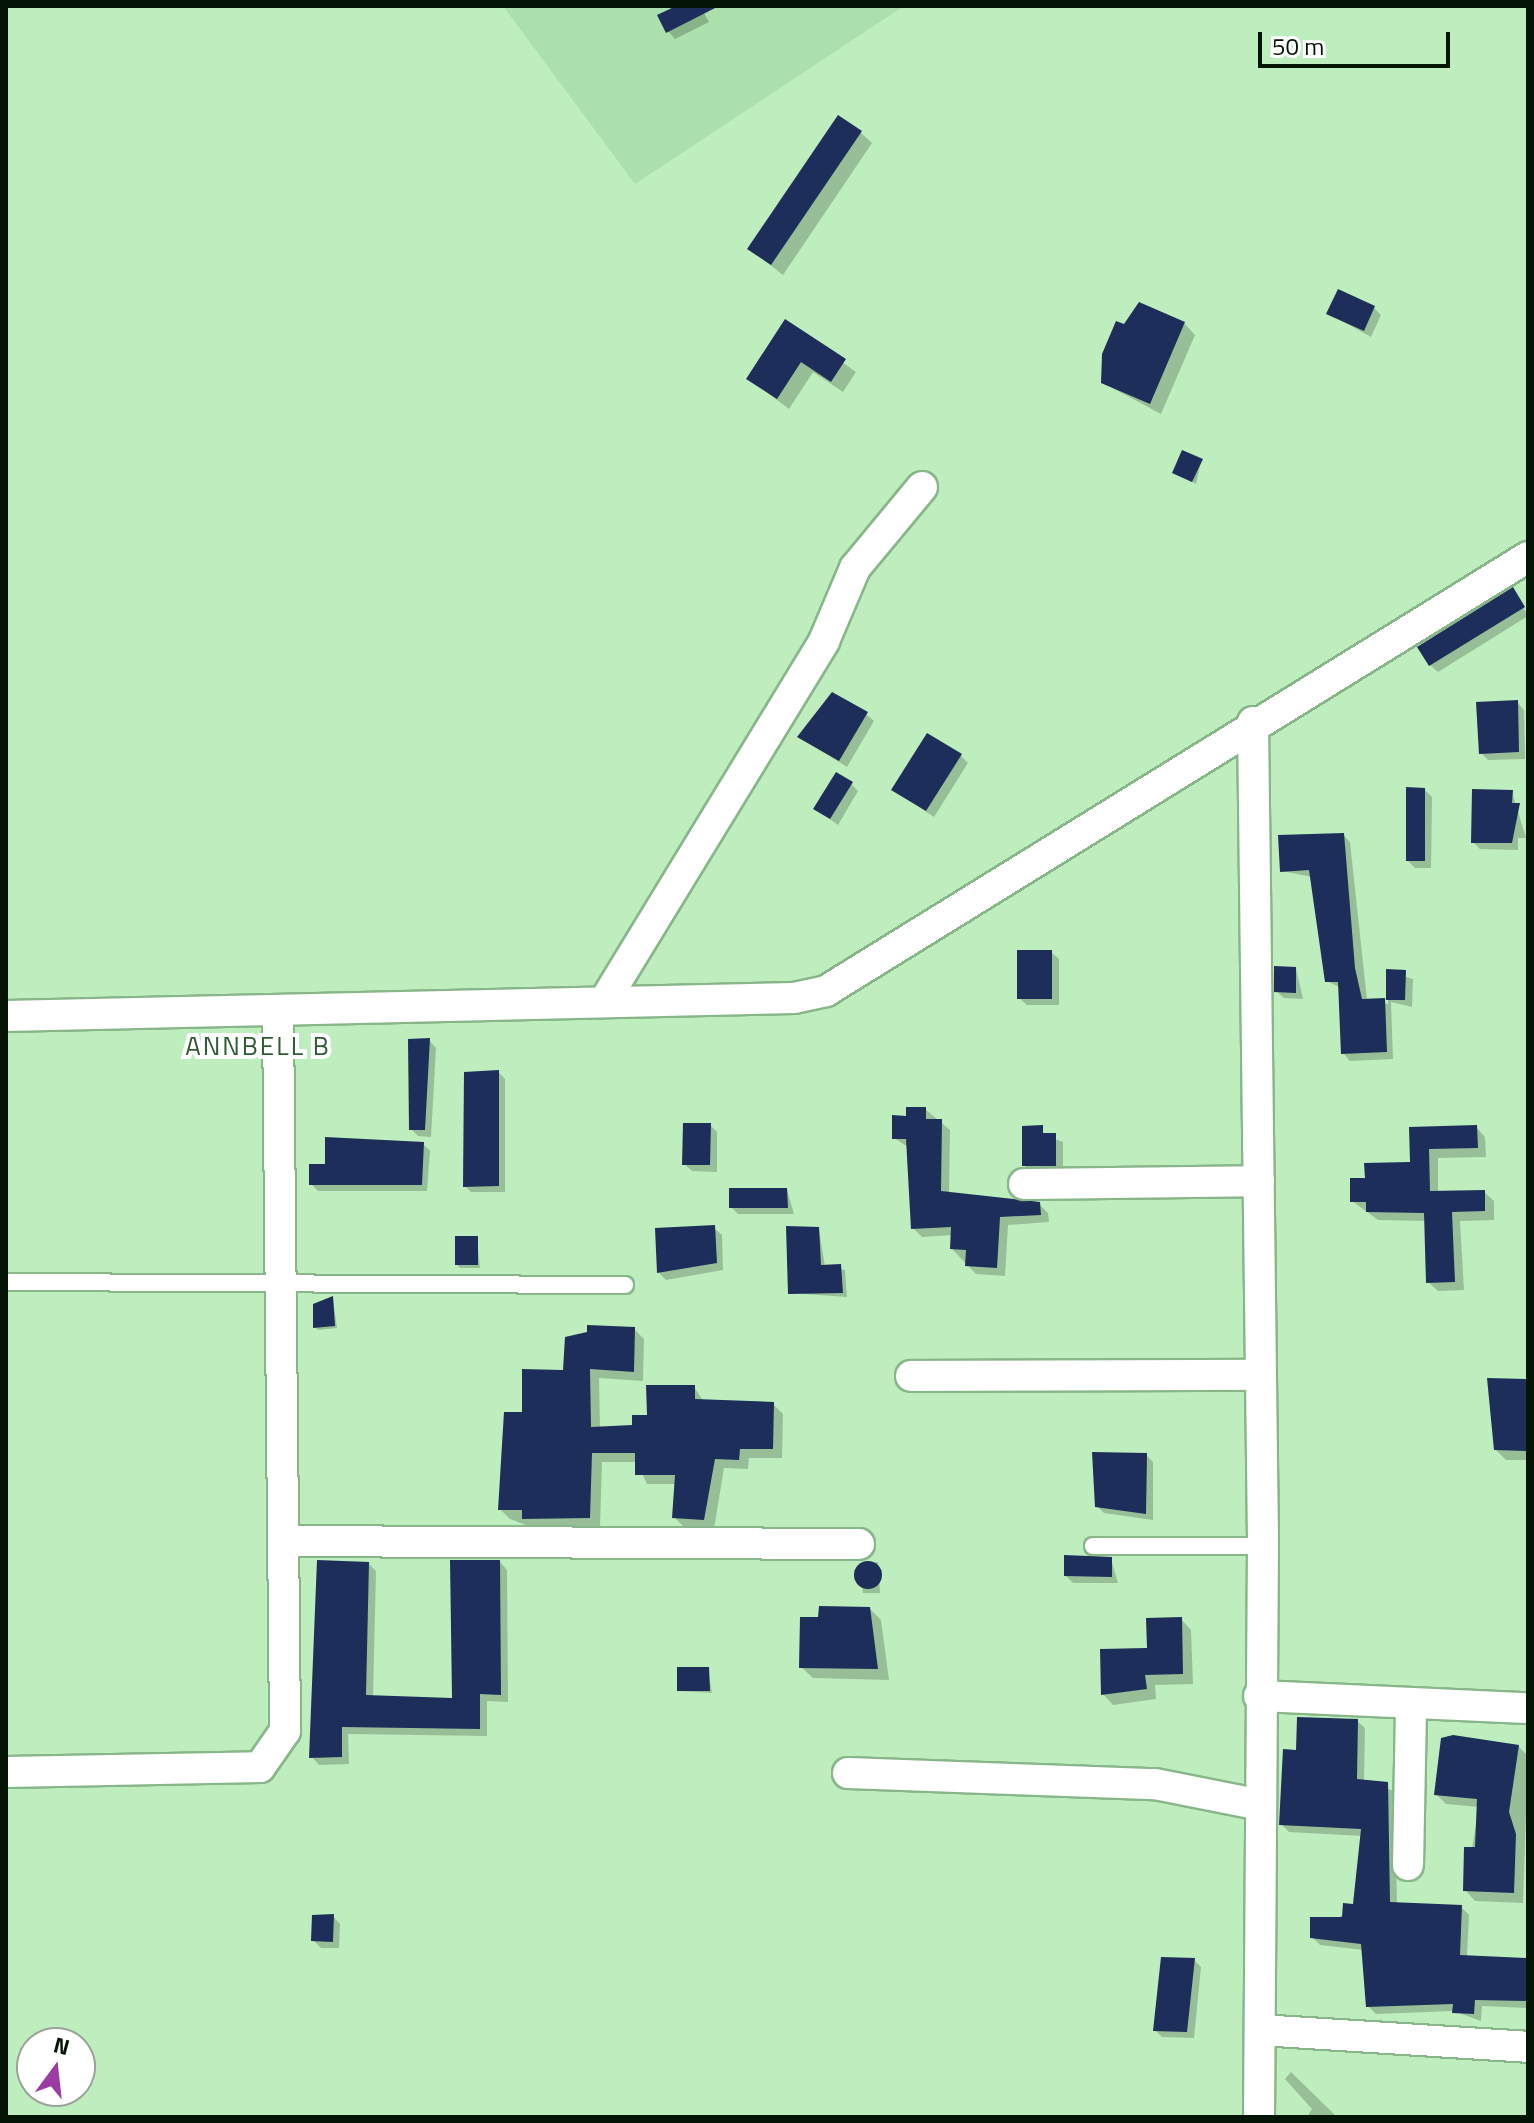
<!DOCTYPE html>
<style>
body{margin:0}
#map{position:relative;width:1534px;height:2123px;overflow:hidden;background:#beeebe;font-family:"Titillium Web",sans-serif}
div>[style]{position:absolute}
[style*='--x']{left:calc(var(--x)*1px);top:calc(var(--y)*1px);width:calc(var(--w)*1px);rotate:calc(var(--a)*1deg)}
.built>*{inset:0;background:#abe0ac}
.shadow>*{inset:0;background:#0003}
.building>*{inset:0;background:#1c2e59}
.round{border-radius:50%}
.roads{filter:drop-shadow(2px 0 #88b689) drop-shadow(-2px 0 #88b689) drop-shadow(0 2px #88b689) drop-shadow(0 -2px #88b689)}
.service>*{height:16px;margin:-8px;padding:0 8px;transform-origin:8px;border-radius:8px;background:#fff}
.minor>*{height:30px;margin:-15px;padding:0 15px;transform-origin:15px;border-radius:15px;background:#fff}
span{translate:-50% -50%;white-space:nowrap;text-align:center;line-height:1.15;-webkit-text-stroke:8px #fff;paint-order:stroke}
.quarter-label{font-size:26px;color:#305b32;letter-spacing:2px}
.frame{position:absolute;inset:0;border:8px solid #041505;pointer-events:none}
.north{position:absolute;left:16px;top:2027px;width:80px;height:80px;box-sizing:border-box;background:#fff;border:2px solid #9ba19b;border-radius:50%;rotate:15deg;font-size:22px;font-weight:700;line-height:32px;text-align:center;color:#041505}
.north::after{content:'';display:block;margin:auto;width:28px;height:36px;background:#9c3ba3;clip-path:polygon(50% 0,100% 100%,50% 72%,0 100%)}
.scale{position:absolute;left:1258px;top:32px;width:192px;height:36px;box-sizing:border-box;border:4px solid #041505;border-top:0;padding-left:10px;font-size:24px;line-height:28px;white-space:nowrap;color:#041505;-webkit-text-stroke:6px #fff;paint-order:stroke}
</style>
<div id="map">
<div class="built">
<i style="clip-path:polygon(503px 6px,904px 6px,635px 184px)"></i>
</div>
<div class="shadow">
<i style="clip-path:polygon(680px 6px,700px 6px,709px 22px,675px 39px,668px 31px)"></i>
<i style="clip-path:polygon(860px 132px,872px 143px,783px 275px,750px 249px)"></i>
<i style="clip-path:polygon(1374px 308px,1381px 315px,1371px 337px,1329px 314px)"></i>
<i style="clip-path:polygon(786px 322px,856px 372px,843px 392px,813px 372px,789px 409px,749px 379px)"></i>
<i style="clip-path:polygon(1184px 323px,1195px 335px,1161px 414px,1103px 383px,1124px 327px)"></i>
<i style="clip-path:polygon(1201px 461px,1196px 484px,1174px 473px)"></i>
<i style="clip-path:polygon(1513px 590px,1528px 616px,1438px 672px,1430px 665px)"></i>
<i style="clip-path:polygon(1517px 702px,1524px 710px,1525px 759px,1488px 760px,1481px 753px)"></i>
<i style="clip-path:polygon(866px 714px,874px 721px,847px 767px,799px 737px)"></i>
<i style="clip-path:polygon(960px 755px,968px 763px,934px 817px,894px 790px)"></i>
<i style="clip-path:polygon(851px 784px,858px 791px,838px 825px,816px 809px)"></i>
<i style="clip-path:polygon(1425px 790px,1432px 797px,1431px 868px,1415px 868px,1408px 861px)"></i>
<i style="clip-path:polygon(1512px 792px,1526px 838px,1518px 838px,1518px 850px,1480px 849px,1473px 842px)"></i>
<i style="clip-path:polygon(1343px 835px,1350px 842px,1367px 1000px,1388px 1004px,1388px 971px,1413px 979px,1412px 1007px,1391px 1002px,1393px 1059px,1350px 1061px,1343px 1053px,1341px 988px,1327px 981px,1312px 877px,1282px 871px)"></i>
<i style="clip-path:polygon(1051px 952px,1059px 959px,1059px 1005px,1027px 1005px,1019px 998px)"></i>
<i style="clip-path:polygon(1296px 968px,1303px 999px,1284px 998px,1276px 991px)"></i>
<i style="clip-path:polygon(429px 1040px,436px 1048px,431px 1137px,418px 1136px,411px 1129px)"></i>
<i style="clip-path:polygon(498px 1072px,505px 1079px,505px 1192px,471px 1192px,465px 1186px)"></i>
<i style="clip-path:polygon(925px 1109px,950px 1130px,949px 1194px,1039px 1204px,1048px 1213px,1049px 1222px,1008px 1225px,1005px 1276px,976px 1274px,952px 1249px,952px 1235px,922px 1237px,913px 1228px,908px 1147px,894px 1138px)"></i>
<i style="clip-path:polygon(710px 1125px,717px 1132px,717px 1172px,692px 1171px,684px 1164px)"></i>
<i style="clip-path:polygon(1476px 1127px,1485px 1137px,1486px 1157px,1438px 1158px,1438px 1193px,1484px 1192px,1494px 1201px,1494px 1220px,1460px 1221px,1464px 1290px,1438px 1291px,1428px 1282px,1426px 1221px,1378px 1220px,1352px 1201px,1367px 1180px,1412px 1164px,1411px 1129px)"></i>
<i style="clip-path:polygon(1024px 1128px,1063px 1142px,1063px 1172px,1032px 1173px,1024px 1165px)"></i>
<i style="clip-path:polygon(423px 1144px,430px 1151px,427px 1191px,318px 1191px,311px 1184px,327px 1166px)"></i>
<i style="clip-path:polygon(787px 1190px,794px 1214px,738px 1214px,731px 1207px)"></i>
<i style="clip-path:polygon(714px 1228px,722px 1235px,723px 1270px,666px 1280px,659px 1273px)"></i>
<i style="clip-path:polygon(819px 1229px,825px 1267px,845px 1270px,847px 1297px,790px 1293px)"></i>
<i style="clip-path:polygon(477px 1238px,480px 1268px,460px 1268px,457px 1265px)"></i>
<i style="clip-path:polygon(333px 1299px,337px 1328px,318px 1330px,315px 1327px)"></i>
<i style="clip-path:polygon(634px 1329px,644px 1339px,643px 1381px,599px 1378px,600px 1428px,634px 1427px,694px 1387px,704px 1402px,773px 1404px,783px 1414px,782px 1458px,749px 1458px,748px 1469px,724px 1468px,714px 1529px,684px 1527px,674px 1517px,676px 1484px,647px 1484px,637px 1462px,602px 1462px,600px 1527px,534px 1528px,510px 1519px,500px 1509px,524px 1414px,565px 1372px)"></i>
<i style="clip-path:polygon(1528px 1381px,1528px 1460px,1506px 1460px,1496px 1450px)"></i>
<i style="clip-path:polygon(1146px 1455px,1153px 1462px,1153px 1520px,1104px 1513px,1097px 1506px)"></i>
<i style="clip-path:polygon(1111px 1559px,1118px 1583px,1073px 1583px,1066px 1576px)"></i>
<i style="clip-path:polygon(500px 1562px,507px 1570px,508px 1702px,487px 1701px,487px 1736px,348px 1734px,349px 1764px,319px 1765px,312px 1757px,369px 1564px,376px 1571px,373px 1698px,454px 1700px)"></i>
<i style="clip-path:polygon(878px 1562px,880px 1593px,863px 1593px,860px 1564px)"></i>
<i style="clip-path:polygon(870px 1609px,881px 1620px,889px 1680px,813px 1678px,801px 1667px,820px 1619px)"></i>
<i style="clip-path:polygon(1181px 1619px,1191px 1630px,1193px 1684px,1155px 1685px,1156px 1699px,1113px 1705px,1103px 1694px)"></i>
<i style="clip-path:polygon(708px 1669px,712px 1693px,679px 1691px)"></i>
<i style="clip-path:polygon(1357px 1721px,1365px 1728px,1364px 1782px,1395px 1791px,1397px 1905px,1461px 1907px,1469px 1915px,1467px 1957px,1528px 1960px,1528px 2008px,1482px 2006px,1481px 2021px,1453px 2011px,1376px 2014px,1368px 2006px,1364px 1950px,1320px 1945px,1312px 1937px,1355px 1906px,1363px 1836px,1289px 1832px,1281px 1824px,1298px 1753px)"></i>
<i style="clip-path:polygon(1519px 1747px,1528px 1756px,1523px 1903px,1475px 1901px,1465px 1890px,1479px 1807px,1446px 1804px,1436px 1794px)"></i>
<i style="clip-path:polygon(333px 1916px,340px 1924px,339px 1948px,321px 1948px,313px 1940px)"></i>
<i style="clip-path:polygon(1194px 1960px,1201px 1967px,1194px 2038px,1162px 2037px,1155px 2030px)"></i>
<i style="clip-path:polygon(1291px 2072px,1337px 2117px,1307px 2117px,1312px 2109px,1285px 2079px)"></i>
</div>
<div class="building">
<i style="clip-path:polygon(676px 6px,719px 6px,666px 33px,657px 15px)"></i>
<i style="clip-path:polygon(838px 115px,862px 131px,771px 265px,747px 249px)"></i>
<i style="clip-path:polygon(1338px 289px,1375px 306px,1364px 331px,1326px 314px)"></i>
<i style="clip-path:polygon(1139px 302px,1185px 322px,1150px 404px,1101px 383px,1102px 354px,1116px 321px,1124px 324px)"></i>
<i style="clip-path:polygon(785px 319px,846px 359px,831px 382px,801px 362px,777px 399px,746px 379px)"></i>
<i style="clip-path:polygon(1182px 450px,1203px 459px,1192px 482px,1172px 473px)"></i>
<i style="clip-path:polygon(1513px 587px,1525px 607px,1429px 666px,1417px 647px)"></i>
<i style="clip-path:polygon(832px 692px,868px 712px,839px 761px,797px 737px)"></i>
<i style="clip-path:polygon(1518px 700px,1519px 752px,1479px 754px,1476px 702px)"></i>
<i style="clip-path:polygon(927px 733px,962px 754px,926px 811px,891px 790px)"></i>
<i style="clip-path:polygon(836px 772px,853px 782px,830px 819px,813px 809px)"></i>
<i style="clip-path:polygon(1406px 787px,1425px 788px,1425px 861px,1406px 861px)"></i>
<i style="clip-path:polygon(1472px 789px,1513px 790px,1512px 803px,1520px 803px,1512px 843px,1471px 843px)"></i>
<i style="clip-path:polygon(1344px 833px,1355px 968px,1362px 999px,1385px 998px,1387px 1052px,1341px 1054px,1338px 982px,1325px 982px,1309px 870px,1280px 872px,1278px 835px)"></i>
<i style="clip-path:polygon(1017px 950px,1052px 950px,1052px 999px,1017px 999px)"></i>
<i style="clip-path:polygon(1274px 966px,1296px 967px,1296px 993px,1274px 992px)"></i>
<i style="clip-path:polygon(1386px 969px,1406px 970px,1405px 1000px,1386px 1000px)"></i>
<i style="clip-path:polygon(430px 1038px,425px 1130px,409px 1130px,408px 1039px)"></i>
<i style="clip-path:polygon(499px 1070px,499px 1186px,463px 1187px,464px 1072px)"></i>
<i style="clip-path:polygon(906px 1107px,926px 1107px,926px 1119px,942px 1119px,941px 1191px,1040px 1202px,1041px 1215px,1000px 1217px,997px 1268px,965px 1266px,966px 1250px,950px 1249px,951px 1227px,911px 1229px,906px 1139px,892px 1139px,892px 1115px,906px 1116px)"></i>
<i style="clip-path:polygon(683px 1123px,711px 1123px,710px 1165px,682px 1165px)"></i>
<i style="clip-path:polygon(1043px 1125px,1043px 1133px,1056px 1133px,1056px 1166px,1022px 1166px,1022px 1126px)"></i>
<i style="clip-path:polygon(1477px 1125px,1478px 1148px,1429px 1149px,1430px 1191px,1485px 1190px,1485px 1211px,1452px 1212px,1455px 1282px,1426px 1283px,1424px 1213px,1366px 1212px,1366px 1202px,1350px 1202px,1350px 1178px,1365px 1178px,1364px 1163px,1410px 1162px,1409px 1127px)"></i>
<i style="clip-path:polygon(325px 1137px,424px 1142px,422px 1185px,309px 1185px,309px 1164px,325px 1164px)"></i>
<i style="clip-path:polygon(729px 1188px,787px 1188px,788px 1208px,729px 1208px)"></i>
<i style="clip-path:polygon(715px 1225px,717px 1263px,657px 1273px,655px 1228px)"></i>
<i style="clip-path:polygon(786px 1226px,819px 1227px,821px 1265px,841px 1264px,843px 1293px,788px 1294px)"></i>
<i style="clip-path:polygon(455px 1236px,478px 1236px,478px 1265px,455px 1265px)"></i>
<i style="clip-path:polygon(333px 1296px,335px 1326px,313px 1328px,313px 1304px)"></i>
<i style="clip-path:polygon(587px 1325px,635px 1327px,634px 1372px,590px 1369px,591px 1427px,632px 1425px,632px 1415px,647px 1415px,646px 1385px,695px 1385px,695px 1399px,774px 1402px,773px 1449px,740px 1449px,739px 1460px,715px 1459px,704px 1520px,672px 1518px,675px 1475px,635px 1475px,635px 1453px,592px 1453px,590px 1518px,522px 1519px,522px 1510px,498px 1510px,504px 1412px,522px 1412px,522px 1369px,563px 1370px,565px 1337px,587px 1332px)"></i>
<i style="clip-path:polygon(1487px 1378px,1528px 1379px,1528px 1451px,1494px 1450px)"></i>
<i style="clip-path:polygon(1092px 1452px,1147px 1453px,1146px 1514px,1095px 1507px)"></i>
<i style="clip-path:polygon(1064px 1555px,1112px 1557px,1112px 1577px,1064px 1576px)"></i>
<i style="clip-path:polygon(317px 1560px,369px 1562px,366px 1695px,452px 1698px,450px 1560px,500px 1560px,501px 1695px,480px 1694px,480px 1729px,342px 1727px,342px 1757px,309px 1758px)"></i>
<i class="round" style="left:854px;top:1561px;width:28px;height:28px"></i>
<i style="clip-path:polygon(819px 1606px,870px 1607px,878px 1669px,799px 1668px,800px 1617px,818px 1617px)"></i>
<i style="clip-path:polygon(1182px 1617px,1183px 1674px,1145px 1675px,1147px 1689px,1101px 1695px,1100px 1649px,1147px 1648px,1146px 1618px)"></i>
<i style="clip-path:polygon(677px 1667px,709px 1667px,710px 1691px,677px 1691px)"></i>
<i style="clip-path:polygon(1297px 1717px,1358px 1719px,1357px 1779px,1388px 1782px,1390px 1902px,1462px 1905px,1460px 1955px,1528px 1958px,1526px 2001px,1475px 2000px,1474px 2014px,1452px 2013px,1453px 2004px,1366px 2007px,1361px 1944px,1310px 1938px,1310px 1917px,1342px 1917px,1343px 1903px,1353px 1904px,1361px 1829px,1279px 1825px,1283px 1749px,1296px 1750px)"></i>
<i style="clip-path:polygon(1453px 1735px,1519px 1745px,1509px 1812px,1516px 1834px,1514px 1893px,1463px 1891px,1464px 1847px,1475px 1847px,1477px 1799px,1434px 1795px,1441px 1738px)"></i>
<i style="clip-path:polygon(334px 1914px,333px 1942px,311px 1941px,312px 1915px)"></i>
<i style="clip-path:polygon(1161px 1957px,1195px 1958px,1187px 2032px,1153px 2031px)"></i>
</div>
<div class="roads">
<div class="service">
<i style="--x:6;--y:1282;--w:619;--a:0.28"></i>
<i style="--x:1093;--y:1546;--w:170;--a:0"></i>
</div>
<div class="minor">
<i style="--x:1253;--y:722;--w:824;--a:89.3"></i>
<i style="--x:1263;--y:1546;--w:571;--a:90.4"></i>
<i style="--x:604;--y:1002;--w:423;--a:-58.6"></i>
<i style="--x:824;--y:641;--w:79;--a:-67"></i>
<i style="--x:855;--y:568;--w:105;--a:-50.4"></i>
<i style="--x:6;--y:1016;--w:788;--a:-1.31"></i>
<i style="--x:794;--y:998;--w:33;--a:-12"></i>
<i style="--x:826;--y:991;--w:825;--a:-31.73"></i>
<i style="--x:1024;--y:1184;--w:235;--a:-0.7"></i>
<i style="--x:911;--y:1376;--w:349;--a:-0.2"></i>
<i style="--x:284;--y:1541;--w:575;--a:0.3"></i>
<i style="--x:1259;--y:1696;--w:269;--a:2.6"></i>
<i style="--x:6;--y:1772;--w:254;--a:-1.1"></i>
<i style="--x:260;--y:1767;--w:44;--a:-55.2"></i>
<i style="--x:285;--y:1731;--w:721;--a:-90.56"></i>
<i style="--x:848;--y:1773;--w:307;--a:2.1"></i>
<i style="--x:1155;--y:1784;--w:108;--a:11.2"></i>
<i style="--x:1408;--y:1865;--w:158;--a:-88.9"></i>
<i style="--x:1260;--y:2030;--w:269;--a:3.6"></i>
</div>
</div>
<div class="quarter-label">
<span style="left:258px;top:1046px">ANNBELL B</span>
</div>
<div class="frame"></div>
<div class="north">N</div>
<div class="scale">50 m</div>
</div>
